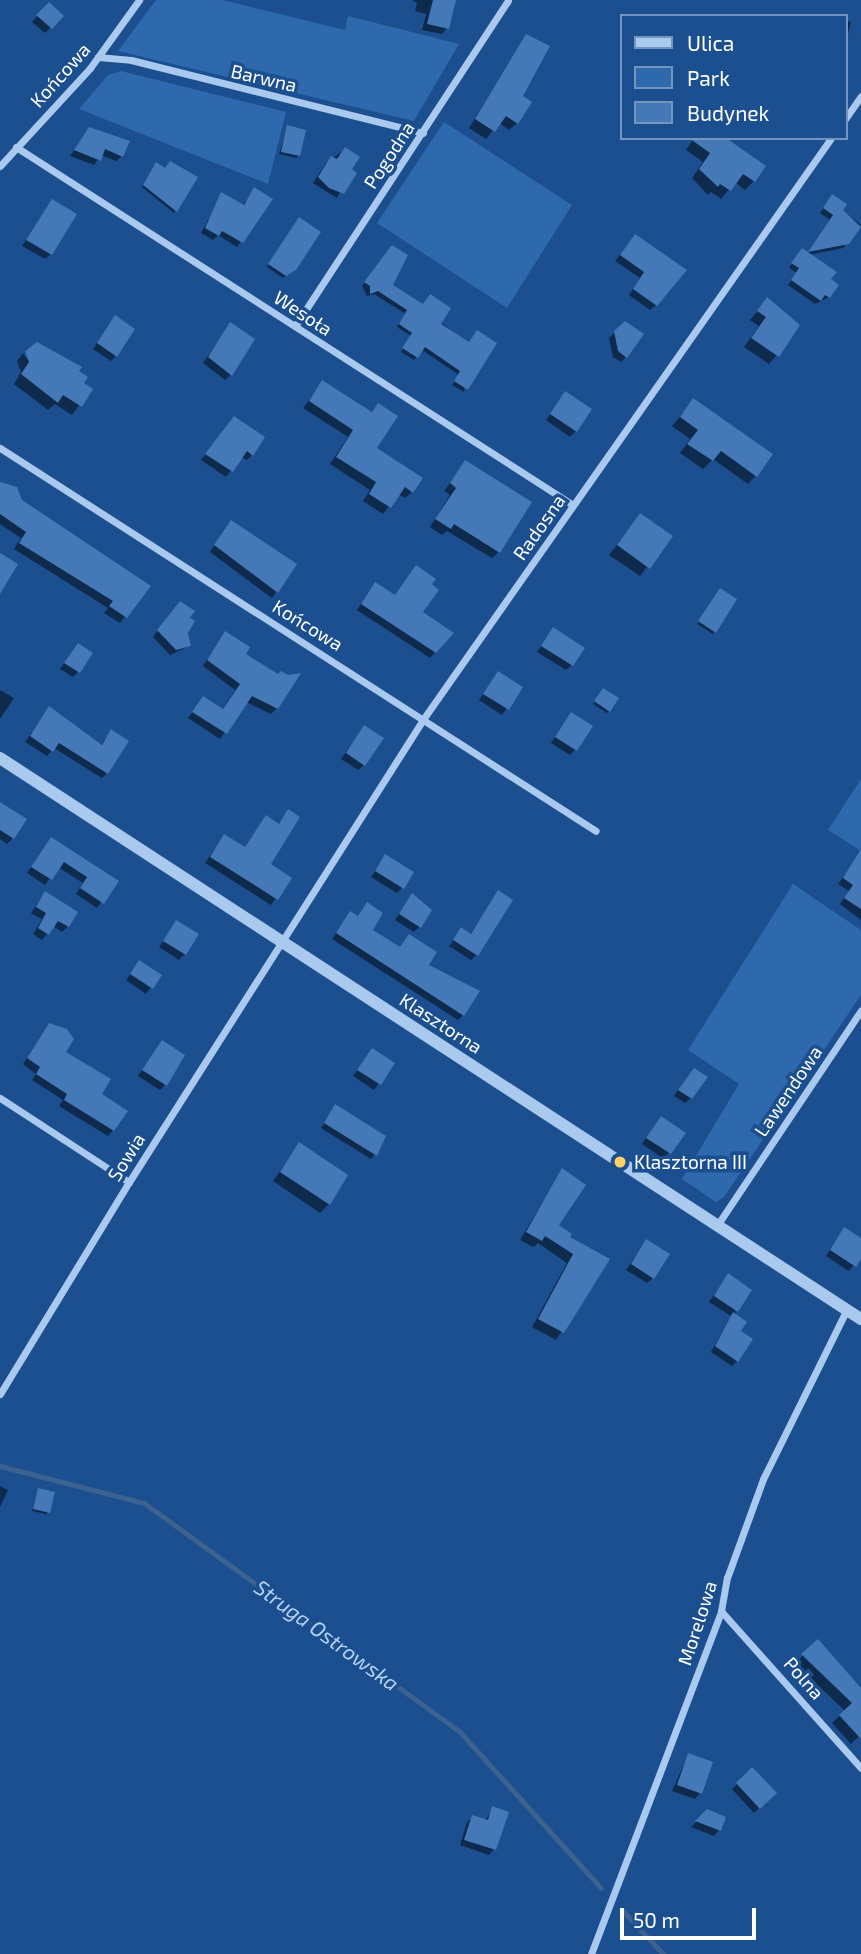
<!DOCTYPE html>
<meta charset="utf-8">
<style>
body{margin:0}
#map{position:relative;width:861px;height:1954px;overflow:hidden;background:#1b4f8f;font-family:"Exo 2",sans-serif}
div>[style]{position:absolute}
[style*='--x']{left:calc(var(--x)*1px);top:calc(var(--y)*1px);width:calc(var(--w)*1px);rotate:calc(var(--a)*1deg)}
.green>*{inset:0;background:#2e69ad}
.shadow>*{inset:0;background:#0007}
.stream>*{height:5px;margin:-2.5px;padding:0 2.5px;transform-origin:2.5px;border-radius:2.5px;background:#3c6290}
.building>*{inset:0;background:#4478b7}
.minor>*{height:7px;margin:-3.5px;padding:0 3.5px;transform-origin:3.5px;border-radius:3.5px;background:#a9c9ee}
.tertiary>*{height:12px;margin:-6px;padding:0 6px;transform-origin:6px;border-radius:6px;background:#a9c9ee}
.dots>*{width:19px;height:19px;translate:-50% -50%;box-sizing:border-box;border:4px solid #1b4f8f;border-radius:50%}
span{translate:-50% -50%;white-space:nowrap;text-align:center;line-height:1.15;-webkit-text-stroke:7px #1b4f8f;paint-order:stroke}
.street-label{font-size:19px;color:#fff}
.poi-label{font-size:19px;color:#fff}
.left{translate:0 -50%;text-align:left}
.water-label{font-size:21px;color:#b5d3f5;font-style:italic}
.legend{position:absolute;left:620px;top:14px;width:228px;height:126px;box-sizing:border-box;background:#1b4f8f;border:2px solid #7695bc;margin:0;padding:9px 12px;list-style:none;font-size:21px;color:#fff}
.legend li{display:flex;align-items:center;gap:14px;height:35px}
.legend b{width:35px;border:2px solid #7695bc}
.scale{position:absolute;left:620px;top:1908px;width:136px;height:32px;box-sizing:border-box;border:4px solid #fff;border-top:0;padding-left:9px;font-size:21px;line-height:24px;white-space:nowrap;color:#fff;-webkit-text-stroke:5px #1b4f8f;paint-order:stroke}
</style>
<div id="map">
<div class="green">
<i style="clip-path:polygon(156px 0,222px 0,345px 30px,348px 16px,459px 44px,414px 121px,118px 51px)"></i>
<i style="clip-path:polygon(121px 71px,286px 112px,268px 184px,79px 109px,108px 75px)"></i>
<i style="clip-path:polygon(444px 122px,572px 205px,507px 308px,377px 223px)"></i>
<i style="clip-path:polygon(861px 779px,861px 851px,828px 830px)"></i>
<i style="clip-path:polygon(793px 884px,861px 930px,861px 995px,724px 1197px,716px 1202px,682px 1179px,739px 1084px,688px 1050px)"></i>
</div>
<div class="shadow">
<i style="clip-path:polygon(412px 0,454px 0,447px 28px,442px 34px,422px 30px,426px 14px,415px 11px,417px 3px)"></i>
<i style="clip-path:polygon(49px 4px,62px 16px,45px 33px,32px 22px)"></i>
<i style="clip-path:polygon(845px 20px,851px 22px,845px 46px)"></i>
<i style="clip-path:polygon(527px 36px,517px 123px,509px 130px,499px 123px,486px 139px,469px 128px)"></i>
<i style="clip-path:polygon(288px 127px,298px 156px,296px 158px,279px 154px)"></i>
<i style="clip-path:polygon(89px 129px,122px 156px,116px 161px,101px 155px,94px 165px,70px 156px)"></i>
<i style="clip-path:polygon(694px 138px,754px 181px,745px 190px,735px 182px,721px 199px,711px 192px,708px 195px,692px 178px,703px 162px,686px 150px)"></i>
<i style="clip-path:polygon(345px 149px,350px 170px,337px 198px,313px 183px,326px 163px)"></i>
<i style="clip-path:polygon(154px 166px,176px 210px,174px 213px,142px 187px)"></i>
<i style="clip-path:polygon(254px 190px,270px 199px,237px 247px,218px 235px,213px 240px,201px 233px,222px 194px,242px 206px)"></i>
<i style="clip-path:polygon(829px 200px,861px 225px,843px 248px,808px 255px,829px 280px,829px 297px,815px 304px,788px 285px,797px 273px,789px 268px,798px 254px,807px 254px,830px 220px,820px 213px)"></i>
<i style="clip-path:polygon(52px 201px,51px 254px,45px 259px,22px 246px)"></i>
<i style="clip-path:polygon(297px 222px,291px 272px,283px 278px,267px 267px)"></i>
<i style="clip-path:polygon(635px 236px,656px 305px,650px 310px,629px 295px,640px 278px,615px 261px)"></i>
<i style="clip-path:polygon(389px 251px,391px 285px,469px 344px,464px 392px,452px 385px,459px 375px,422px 350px,414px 360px,401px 352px,411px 336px,397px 327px,406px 314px,374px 294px,367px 296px,362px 286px)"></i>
<i style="clip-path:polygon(768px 299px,777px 355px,769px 364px,744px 347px,759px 326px,750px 320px)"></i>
<i style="clip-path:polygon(115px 318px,116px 356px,111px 361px,93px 349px)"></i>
<i style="clip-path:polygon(230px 325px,230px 375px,225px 380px,203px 363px)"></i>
<i style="clip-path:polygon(615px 332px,626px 357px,621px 362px,613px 357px,609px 338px)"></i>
<i style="clip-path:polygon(37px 344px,76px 372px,81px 383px,91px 389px,72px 415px,55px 404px,48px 410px,14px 384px,21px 372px,17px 361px,23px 353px,34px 369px,25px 350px)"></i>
<i style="clip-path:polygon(323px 382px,370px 413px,378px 405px,374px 449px,412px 492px,405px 498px,398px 494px,383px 514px,363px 501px,370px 490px,330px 464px,348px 437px,303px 408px)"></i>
<i style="clip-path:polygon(565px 394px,576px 431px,570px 437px,546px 420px)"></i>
<i style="clip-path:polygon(693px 401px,756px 475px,748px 484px,713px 459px,703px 469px,680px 453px,690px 439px,672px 426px)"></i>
<i style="clip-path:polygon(229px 424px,252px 455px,247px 460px,241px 457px,226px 477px,201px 460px)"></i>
<i style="clip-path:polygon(466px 462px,499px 552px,492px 558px,447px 531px,442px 535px,430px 527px,450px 495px,444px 491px)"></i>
<i style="clip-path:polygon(0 490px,148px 586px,120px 623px,104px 613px,108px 608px,14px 549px,21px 538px,0 524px)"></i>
<i style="clip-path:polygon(640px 515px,670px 536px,640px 576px,609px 555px)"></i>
<i style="clip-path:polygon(231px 522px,295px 565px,272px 598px,210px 552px)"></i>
<i style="clip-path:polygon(370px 590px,421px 613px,435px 652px,430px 658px,357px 610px)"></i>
<i style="clip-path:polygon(718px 592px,715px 631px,713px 634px,697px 624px)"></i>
<i style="clip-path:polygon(174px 609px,188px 619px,189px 646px,170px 655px,153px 637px)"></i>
<i style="clip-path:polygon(553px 629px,572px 665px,566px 670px,537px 652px)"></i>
<i style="clip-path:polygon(220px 639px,243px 655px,277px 708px,271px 714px,246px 702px,220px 739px,188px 718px,203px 698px,222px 710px,235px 690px,203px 666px)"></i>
<i style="clip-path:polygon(78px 645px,78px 672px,73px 677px,60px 669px)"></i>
<i style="clip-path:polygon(498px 673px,521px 688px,502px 715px,479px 700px)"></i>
<i style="clip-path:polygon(0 690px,14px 698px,0 719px)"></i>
<i style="clip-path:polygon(601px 692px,609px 711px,607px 713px,593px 704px)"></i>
<i style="clip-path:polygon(50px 708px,100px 746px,111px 732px,107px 773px,102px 778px,54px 748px,47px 756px,25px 742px)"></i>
<i style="clip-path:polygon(571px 714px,576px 749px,570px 755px,551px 743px)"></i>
<i style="clip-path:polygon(365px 727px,364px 765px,358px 770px,341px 759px)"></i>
<i style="clip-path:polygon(0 805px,13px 838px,7px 844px,0 839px)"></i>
<i style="clip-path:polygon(289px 811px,268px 864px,290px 878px,271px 905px,205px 863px,224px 836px,244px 848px,266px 817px,278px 825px)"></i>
<i style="clip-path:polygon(46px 845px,116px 882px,97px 908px,76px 894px,83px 883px,58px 867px,45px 885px,27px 873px)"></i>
<i style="clip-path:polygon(386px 856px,402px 888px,397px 893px,371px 877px)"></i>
<i style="clip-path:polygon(854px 863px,861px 867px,861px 920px,840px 904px,849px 891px,838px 884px)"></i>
<i style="clip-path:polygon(498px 892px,476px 955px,471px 960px,449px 946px,461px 930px,470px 935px)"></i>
<i style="clip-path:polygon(45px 894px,68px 926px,62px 932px,53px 926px,42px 940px,33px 934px,42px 919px,31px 913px)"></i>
<i style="clip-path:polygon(412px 895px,421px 900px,420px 926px,414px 932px,395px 920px)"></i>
<i style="clip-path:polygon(367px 905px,370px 931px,426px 966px,463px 1015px,458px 1020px,332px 939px,350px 913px,357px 918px)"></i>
<i style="clip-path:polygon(177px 922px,185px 954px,179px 960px,159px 947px)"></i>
<i style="clip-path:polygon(139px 962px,159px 976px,146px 994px,126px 980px)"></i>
<i style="clip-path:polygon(44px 1031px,99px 1095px,113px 1130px,108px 1136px,59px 1106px,63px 1100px,32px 1080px,36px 1074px,23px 1064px)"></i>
<i style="clip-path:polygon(162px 1042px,165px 1085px,160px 1090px,138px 1076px)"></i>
<i style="clip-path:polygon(372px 1050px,393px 1063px,374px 1090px,353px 1076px)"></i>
<i style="clip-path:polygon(689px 1075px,691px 1098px,685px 1103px,674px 1096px)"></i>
<i style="clip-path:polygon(336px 1106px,375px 1154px,371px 1159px,321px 1128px)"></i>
<i style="clip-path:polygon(656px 1124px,683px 1133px,664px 1159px,642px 1144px)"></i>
<i style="clip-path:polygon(299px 1145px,329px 1204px,320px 1213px,273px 1181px)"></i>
<i style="clip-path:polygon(562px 1171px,557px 1226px,567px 1238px,607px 1260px,556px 1340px,532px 1327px,567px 1263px,538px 1243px,533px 1247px,520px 1240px)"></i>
<i style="clip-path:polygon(845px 1229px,861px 1240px,861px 1256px,849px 1271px,826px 1256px)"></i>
<i style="clip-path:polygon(646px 1241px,653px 1278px,647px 1283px,626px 1270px)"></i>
<i style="clip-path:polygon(728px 1276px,739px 1331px,737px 1361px,732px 1366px,711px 1352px,731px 1316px,709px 1302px)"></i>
<i style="clip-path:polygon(0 1486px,8px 1490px,0 1507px)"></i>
<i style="clip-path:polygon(38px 1490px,48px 1512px,46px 1514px,32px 1511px)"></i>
<i style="clip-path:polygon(818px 1642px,861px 1689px,861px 1734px,851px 1744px,832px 1723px,845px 1711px,795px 1663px)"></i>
<i style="clip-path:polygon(688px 1755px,700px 1793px,695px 1799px,672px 1791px)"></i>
<i style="clip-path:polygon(752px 1770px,775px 1793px,754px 1813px,732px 1789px)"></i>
<i style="clip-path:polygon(493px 1808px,494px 1849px,489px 1855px,460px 1845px,467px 1822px,473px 1817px,485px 1821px)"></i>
<i style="clip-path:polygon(708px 1811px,719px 1830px,714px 1836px,691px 1827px)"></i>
</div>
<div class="stream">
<i style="--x:0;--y:1466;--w:149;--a:14.4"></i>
<i style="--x:144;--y:1503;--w:390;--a:35.9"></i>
<i style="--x:460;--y:1732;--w:210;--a:47.9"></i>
<i style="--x:623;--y:1911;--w:59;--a:47.1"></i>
</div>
<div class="building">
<i style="clip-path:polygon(433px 0,456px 0,449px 29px,427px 24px)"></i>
<i style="clip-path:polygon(49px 2px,64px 16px,52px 29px,36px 15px)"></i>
<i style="clip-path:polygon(526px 34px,550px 46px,523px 96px,532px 102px,518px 124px,506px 116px,495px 132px,475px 119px)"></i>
<i style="clip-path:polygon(287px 125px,306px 130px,300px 156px,281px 152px)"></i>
<i style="clip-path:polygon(89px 127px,130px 141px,123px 157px,105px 149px,101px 161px,74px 150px)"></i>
<i style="clip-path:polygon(689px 138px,726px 138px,766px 166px,755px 182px,743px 174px,731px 191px,720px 184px,718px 187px,699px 169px,710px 153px)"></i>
<i style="clip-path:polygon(345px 147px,360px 157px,352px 169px,357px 173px,344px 194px,329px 188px,318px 177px,331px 156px,337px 159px)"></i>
<i style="clip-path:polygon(170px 161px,198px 177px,177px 212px,143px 185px,156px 162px,165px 168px)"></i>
<i style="clip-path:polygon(254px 187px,273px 199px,243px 243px,222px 231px,219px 236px,205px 228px,221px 192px,244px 205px)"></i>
<i style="clip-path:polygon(832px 194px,847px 204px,843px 210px,861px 227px,849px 244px,808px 252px,837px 272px,831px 279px,839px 285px,830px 298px,825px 295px,821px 301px,791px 280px,799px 268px,791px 263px,802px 248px,808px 252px,833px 215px,823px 208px)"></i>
<i style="clip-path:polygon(52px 199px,77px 214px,52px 255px,26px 240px)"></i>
<i style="clip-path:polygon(299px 217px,321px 232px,296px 270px,286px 276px,268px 264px)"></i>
<i style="clip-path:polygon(635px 234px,687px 270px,657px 306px,633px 289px,644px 272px,620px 255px)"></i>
<i style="clip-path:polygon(392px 245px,408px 255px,393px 285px,423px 304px,430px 294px,451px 308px,441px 324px,469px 342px,477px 330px,497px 343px,468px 390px,454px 381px,460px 371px,425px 347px,418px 358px,402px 348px,412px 333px,399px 324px,407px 310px,378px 291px,370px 294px,370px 286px,364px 282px)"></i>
<i style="clip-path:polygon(767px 297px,800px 325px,779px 357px,751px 338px,766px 317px,757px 311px)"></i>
<i style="clip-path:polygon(115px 315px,135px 329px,117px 357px,97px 343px)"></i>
<i style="clip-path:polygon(625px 321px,644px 334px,627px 358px,618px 351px,614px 331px)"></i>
<i style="clip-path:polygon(230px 322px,255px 339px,232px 376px,208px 357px)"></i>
<i style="clip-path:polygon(37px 342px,82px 367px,79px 371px,88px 377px,84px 383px,93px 389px,82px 407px,63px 395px,58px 403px,21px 374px,29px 362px,25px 351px)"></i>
<i style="clip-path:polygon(322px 380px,372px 412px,378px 403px,398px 416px,377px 448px,423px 478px,413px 493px,405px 487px,391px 508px,369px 494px,376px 482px,336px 457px,353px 430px,309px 401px)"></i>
<i style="clip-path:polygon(565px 391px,592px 409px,577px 432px,550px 414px)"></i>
<i style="clip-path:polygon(693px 398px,773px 454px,757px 477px,721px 451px,713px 461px,687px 444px,698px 430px,680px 417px)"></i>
<i style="clip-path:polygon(234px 416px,265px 437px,253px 456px,247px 451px,233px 472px,205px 454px)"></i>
<i style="clip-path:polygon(465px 460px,532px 502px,500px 553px,454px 524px,451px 529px,435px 519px,456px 488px,450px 483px)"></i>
<i style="clip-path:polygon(0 482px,17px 487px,22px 500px,151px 586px,127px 618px,109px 606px,113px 601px,19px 543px,26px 532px,0 514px)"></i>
<i style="clip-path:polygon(640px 513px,673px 536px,650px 569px,617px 545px)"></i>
<i style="clip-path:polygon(231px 520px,297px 564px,278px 593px,214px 545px)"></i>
<i style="clip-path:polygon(0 553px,18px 564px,0 594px)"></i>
<i style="clip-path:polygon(416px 565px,436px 579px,432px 584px,439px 590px,423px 612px,454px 633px,436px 653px,361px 604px,375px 582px,395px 595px)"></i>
<i style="clip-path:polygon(720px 588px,737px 599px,716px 633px,698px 621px)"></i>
<i style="clip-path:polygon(180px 601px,195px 611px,190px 618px,195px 621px,188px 633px,191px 646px,176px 650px,157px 630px)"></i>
<i style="clip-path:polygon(553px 627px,585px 648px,573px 666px,541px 646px)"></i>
<i style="clip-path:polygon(225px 631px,250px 647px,246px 654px,278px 674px,281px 671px,288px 675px,301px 673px,278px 709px,252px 696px,227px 734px,192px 712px,203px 696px,223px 709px,240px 684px,207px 660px)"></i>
<i style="clip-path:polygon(78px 643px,93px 653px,80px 673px,64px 663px)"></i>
<i style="clip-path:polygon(498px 671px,523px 687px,509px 710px,483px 694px)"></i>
<i style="clip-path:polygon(603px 688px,619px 698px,610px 712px,594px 701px)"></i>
<i style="clip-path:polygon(49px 706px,102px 745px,111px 729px,129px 741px,108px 774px,59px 743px,53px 752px,30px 736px)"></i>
<i style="clip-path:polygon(571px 712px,593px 726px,577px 751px,555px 737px)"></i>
<i style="clip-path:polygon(364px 725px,384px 738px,365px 766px,346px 753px)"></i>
<i style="clip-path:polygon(0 802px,27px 819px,14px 839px,0 830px)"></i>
<i style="clip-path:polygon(288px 809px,300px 817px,271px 864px,292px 878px,278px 900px,210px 857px,224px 834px,245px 847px,266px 815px,279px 824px)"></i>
<i style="clip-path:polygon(51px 837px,119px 881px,104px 904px,80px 888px,87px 877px,64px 862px,52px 880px,31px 867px)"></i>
<i style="clip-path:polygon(861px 849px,861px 909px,844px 898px,853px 885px,843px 878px)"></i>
<i style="clip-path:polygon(385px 854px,414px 872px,404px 889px,375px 871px)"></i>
<i style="clip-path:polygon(498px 890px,513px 900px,478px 956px,453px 940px,461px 927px,471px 934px)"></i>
<i style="clip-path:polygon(45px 891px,78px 912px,69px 927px,58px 921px,49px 935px,38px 928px,46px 913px,36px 907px)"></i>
<i style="clip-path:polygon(412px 893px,432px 910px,421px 928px,399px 914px)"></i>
<i style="clip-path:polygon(367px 902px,383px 913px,373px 930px,400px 947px,409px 934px,437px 952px,429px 965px,480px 991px,464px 1016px,336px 933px,350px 911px,358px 916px)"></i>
<i style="clip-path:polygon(176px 920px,199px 934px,186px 955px,163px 941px)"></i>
<i style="clip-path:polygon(139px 960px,162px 975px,153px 989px,130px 974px)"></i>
<i style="clip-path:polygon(49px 1023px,67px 1029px,74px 1039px,66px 1052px,111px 1079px,102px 1094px,128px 1111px,114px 1131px,64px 1100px,67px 1094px,36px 1074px,40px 1067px,27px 1058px)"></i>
<i style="clip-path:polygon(162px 1040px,185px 1055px,167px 1086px,142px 1070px)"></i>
<i style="clip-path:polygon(372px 1048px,395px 1063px,381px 1085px,357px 1070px)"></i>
<i style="clip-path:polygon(694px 1068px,708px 1077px,692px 1099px,678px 1090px)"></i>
<i style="clip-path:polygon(335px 1104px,386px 1136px,377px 1156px,324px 1123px)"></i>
<i style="clip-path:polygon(661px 1116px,686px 1133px,671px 1154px,646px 1138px)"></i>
<i style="clip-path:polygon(299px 1142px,348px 1175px,330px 1205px,280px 1172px)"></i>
<i style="clip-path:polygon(562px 1168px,586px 1185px,559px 1225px,572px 1234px,570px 1237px,610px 1259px,564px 1333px,538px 1319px,573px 1254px,545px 1236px,542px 1241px,526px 1232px)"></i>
<i style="clip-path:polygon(844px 1227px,861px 1238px,861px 1259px,856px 1267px,830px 1250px)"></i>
<i style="clip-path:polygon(646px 1239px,670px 1254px,654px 1279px,631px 1264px)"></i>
<i style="clip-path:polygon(728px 1273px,752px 1290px,738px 1312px,714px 1296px)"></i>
<i style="clip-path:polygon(733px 1312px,747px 1322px,741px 1331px,753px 1339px,738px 1362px,715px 1346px)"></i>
<i style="clip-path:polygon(38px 1488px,55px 1492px,50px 1513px,33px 1509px)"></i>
<i style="clip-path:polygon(818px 1639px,861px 1688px,861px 1739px,839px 1715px,852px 1703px,801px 1654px)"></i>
<i style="clip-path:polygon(688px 1753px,713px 1762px,702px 1794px,677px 1785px)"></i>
<i style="clip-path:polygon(752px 1767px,777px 1793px,760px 1809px,736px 1783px)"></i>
<i style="clip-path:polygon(492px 1806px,509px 1812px,496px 1850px,464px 1840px,472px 1815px,488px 1820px)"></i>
<i style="clip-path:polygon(707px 1809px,726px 1817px,721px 1831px,695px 1821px)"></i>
</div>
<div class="minor">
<i style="--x:98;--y:57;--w:33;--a:5"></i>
<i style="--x:131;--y:60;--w:301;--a:14"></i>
<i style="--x:845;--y:119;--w:28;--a:-55"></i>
<i style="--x:16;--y:147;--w:662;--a:32.73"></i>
<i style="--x:0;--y:166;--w:133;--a:-47.4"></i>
<i style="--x:90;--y:68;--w:84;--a:-54.2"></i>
<i style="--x:295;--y:326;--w:389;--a:-56.8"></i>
<i style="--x:0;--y:448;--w:708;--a:32.73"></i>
<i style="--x:0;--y:1098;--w:154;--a:33.1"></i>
<i style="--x:718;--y:1224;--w:257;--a:-56.2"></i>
<i style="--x:0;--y:1394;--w:248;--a:-58.7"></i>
<i style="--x:129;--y:1182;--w:550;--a:-57.55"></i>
<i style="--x:424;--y:718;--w:709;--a:-54.94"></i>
<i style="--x:721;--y:1611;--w:210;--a:48.3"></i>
<i style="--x:591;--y:1954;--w:367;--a:-69.2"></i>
<i style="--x:721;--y:1611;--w:34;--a:-80"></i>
<i style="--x:727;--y:1578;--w:105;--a:-70"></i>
<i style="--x:763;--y:1479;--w:190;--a:-63.7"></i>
</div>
<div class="tertiary">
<i style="--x:0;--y:758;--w:1028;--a:33.09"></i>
</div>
<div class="dots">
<i style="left:620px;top:1162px;background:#ffd166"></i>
</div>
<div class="street-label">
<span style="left:60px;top:75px;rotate:-48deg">Końcowa</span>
<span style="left:264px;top:78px;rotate:13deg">Barwna</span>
<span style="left:389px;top:155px;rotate:-57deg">Pogodna</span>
<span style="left:303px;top:313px;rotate:33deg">Wesoła</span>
<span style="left:539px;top:527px;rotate:-55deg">Radosna</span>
<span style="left:308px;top:625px;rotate:32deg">Końcowa</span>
<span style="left:441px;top:1023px;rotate:33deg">Klasztorna</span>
<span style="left:788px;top:1091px;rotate:-56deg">Lawendowa</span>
<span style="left:126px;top:1157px;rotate:-58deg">Sowia</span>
<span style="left:697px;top:1623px;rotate:-72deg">Morelowa</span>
<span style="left:804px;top:1678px;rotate:49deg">Polna</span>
</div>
<div class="poi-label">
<span class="left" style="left:634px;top:1162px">Klasztorna III</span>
</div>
<div class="water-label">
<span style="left:327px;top:1635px;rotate:36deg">Struga Ostrowska</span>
</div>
<ul class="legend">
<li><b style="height:9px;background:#a9c9ee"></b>Ulica</li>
<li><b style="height:19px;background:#2e69ad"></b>Park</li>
<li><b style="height:19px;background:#4478b7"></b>Budynek</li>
</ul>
<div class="scale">50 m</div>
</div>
